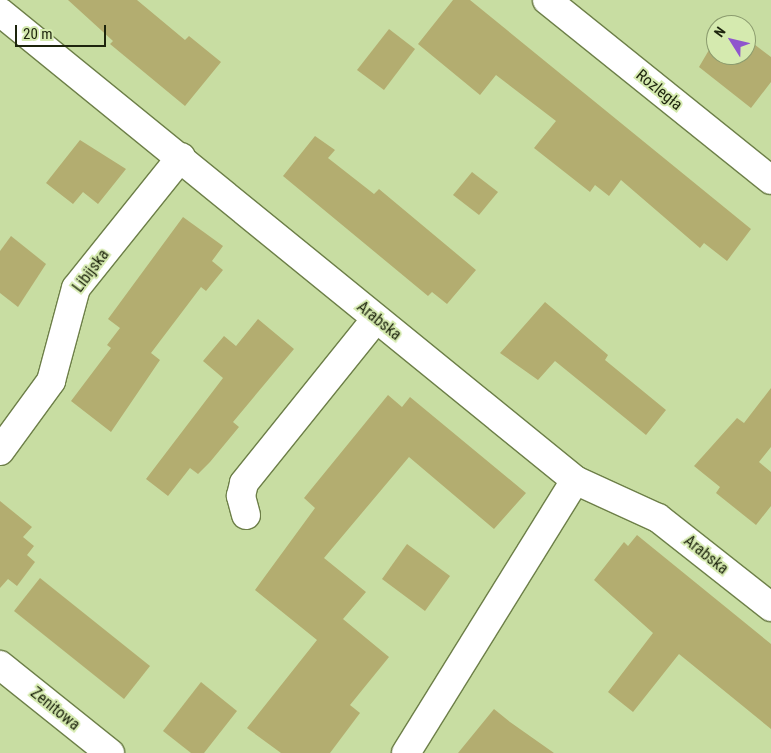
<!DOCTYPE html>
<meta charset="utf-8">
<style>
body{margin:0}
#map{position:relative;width:771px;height:753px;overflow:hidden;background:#c8dda2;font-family:"Roboto Condensed",sans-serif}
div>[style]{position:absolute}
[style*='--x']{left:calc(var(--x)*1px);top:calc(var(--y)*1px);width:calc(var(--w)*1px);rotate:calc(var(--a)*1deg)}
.building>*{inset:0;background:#b3ad70}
.roads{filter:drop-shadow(1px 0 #6d7f48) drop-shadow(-1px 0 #6d7f48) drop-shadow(0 1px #6d7f48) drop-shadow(0 -1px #6d7f48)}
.street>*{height:28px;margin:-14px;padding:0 14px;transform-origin:14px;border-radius:14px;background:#fff}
span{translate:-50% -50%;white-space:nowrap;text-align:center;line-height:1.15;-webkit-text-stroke:4px #d5eaaf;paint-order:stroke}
.street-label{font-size:16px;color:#1d240d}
.north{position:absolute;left:706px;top:15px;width:50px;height:50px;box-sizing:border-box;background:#d5eaaf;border:1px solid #8b9b6e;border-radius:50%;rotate:306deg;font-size:14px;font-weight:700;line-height:20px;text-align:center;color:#1d240d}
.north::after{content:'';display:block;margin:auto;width:18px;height:22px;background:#8f55cd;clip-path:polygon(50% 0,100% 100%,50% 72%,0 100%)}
.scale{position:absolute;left:15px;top:25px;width:91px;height:22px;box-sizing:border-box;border:2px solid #1d240d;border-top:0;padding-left:6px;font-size:15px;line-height:18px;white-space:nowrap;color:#1d240d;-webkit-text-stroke:4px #d5eaaf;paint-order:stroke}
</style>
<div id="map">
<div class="building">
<i style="clip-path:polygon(68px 0,137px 0,185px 40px,189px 36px,221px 62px,185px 106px,110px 44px,113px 41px)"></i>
<i style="clip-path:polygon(453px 0,470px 0,751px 229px,727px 261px,704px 243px,700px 248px,621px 180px,609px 196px,595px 185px,590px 192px,534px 148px,556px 121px,496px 75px,480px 95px,418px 44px)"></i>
<i style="clip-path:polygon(389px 29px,415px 49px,384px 90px,357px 70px)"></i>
<i style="clip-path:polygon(716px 38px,716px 55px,746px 55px,746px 38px,771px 57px,771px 82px,751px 108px,699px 67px)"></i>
<i style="clip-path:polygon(315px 136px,335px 150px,328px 158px,374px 194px,379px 189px,476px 270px,447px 304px,432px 292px,428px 296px,283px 176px)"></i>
<i style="clip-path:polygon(80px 140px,126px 169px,98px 204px,83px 192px,73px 204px,46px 183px)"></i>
<i style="clip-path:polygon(472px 172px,498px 192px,479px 215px,453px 195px)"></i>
<i style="clip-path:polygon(183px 217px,223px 246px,212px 261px,223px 270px,206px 291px,201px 287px,151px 353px,160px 360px,111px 432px,71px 401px,111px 348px,107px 345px,120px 328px,108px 319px)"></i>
<i style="clip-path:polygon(11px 236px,46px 264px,18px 307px,0 293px,0 251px)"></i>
<i style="clip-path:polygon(545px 302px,608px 355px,605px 360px,666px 410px,646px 435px,555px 361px,538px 380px,500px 353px)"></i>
<i style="clip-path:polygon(258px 319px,294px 349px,233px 422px,239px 427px,210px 462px,198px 474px,190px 468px,168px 496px,146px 479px,223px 378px,203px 361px,224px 336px,236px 346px)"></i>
<i style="clip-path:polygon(771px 388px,771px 447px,759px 462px,771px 472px,771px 506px,756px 525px,716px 493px,720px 487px,694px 466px,737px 418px,744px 423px)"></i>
<i style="clip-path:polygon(388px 395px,402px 407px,410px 397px,526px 493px,494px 529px,409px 457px,324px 558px,366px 592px,343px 619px,389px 657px,350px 705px,360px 713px,330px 753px,281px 753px,247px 728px,317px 640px,255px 590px,315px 508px,304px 498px)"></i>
<i style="clip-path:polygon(0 501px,32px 527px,23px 537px,34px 546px,27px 555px,35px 562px,17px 586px,8px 579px,0 588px)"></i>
<i style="clip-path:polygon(637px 535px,771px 644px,771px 729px,679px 654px,633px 712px,608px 692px,653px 633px,594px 580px,624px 542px,628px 546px)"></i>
<i style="clip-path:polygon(407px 544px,450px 576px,425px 611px,382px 579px)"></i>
<i style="clip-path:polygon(40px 578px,150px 666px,124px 699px,14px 611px)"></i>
<i style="clip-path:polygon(201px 682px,237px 711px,204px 753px,191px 753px,163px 731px)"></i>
<i style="clip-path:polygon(494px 709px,510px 722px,554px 753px,458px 753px)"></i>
</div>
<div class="roads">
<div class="street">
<i style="--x:547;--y:0;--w:287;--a:38.8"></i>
<i style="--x:0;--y:12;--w:741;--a:39.14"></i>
<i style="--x:575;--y:480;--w:91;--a:24.6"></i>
<i style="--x:658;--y:518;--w:144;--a:38.2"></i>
<i style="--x:0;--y:451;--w:87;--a:-53.9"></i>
<i style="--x:51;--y:381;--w:96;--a:-75"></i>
<i style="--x:76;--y:288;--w:168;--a:-51.3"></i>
<i style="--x:246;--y:515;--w:20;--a:-105"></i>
<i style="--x:241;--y:496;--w:13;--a:-77"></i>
<i style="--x:244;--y:483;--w:211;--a:-51.2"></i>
<i style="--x:0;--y:665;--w:141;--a:38.7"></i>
<i style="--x:406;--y:753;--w:321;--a:-58.2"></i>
</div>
</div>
<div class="street-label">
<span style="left:659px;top:90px;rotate:39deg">Rozległa</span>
<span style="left:91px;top:271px;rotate:-53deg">Libijska</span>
<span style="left:379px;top:321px;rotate:39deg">Arabska</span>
<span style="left:706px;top:555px;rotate:39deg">Arabska</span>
<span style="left:55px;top:709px;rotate:39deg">Zenitowa</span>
</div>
<div class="north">N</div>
<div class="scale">20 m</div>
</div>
